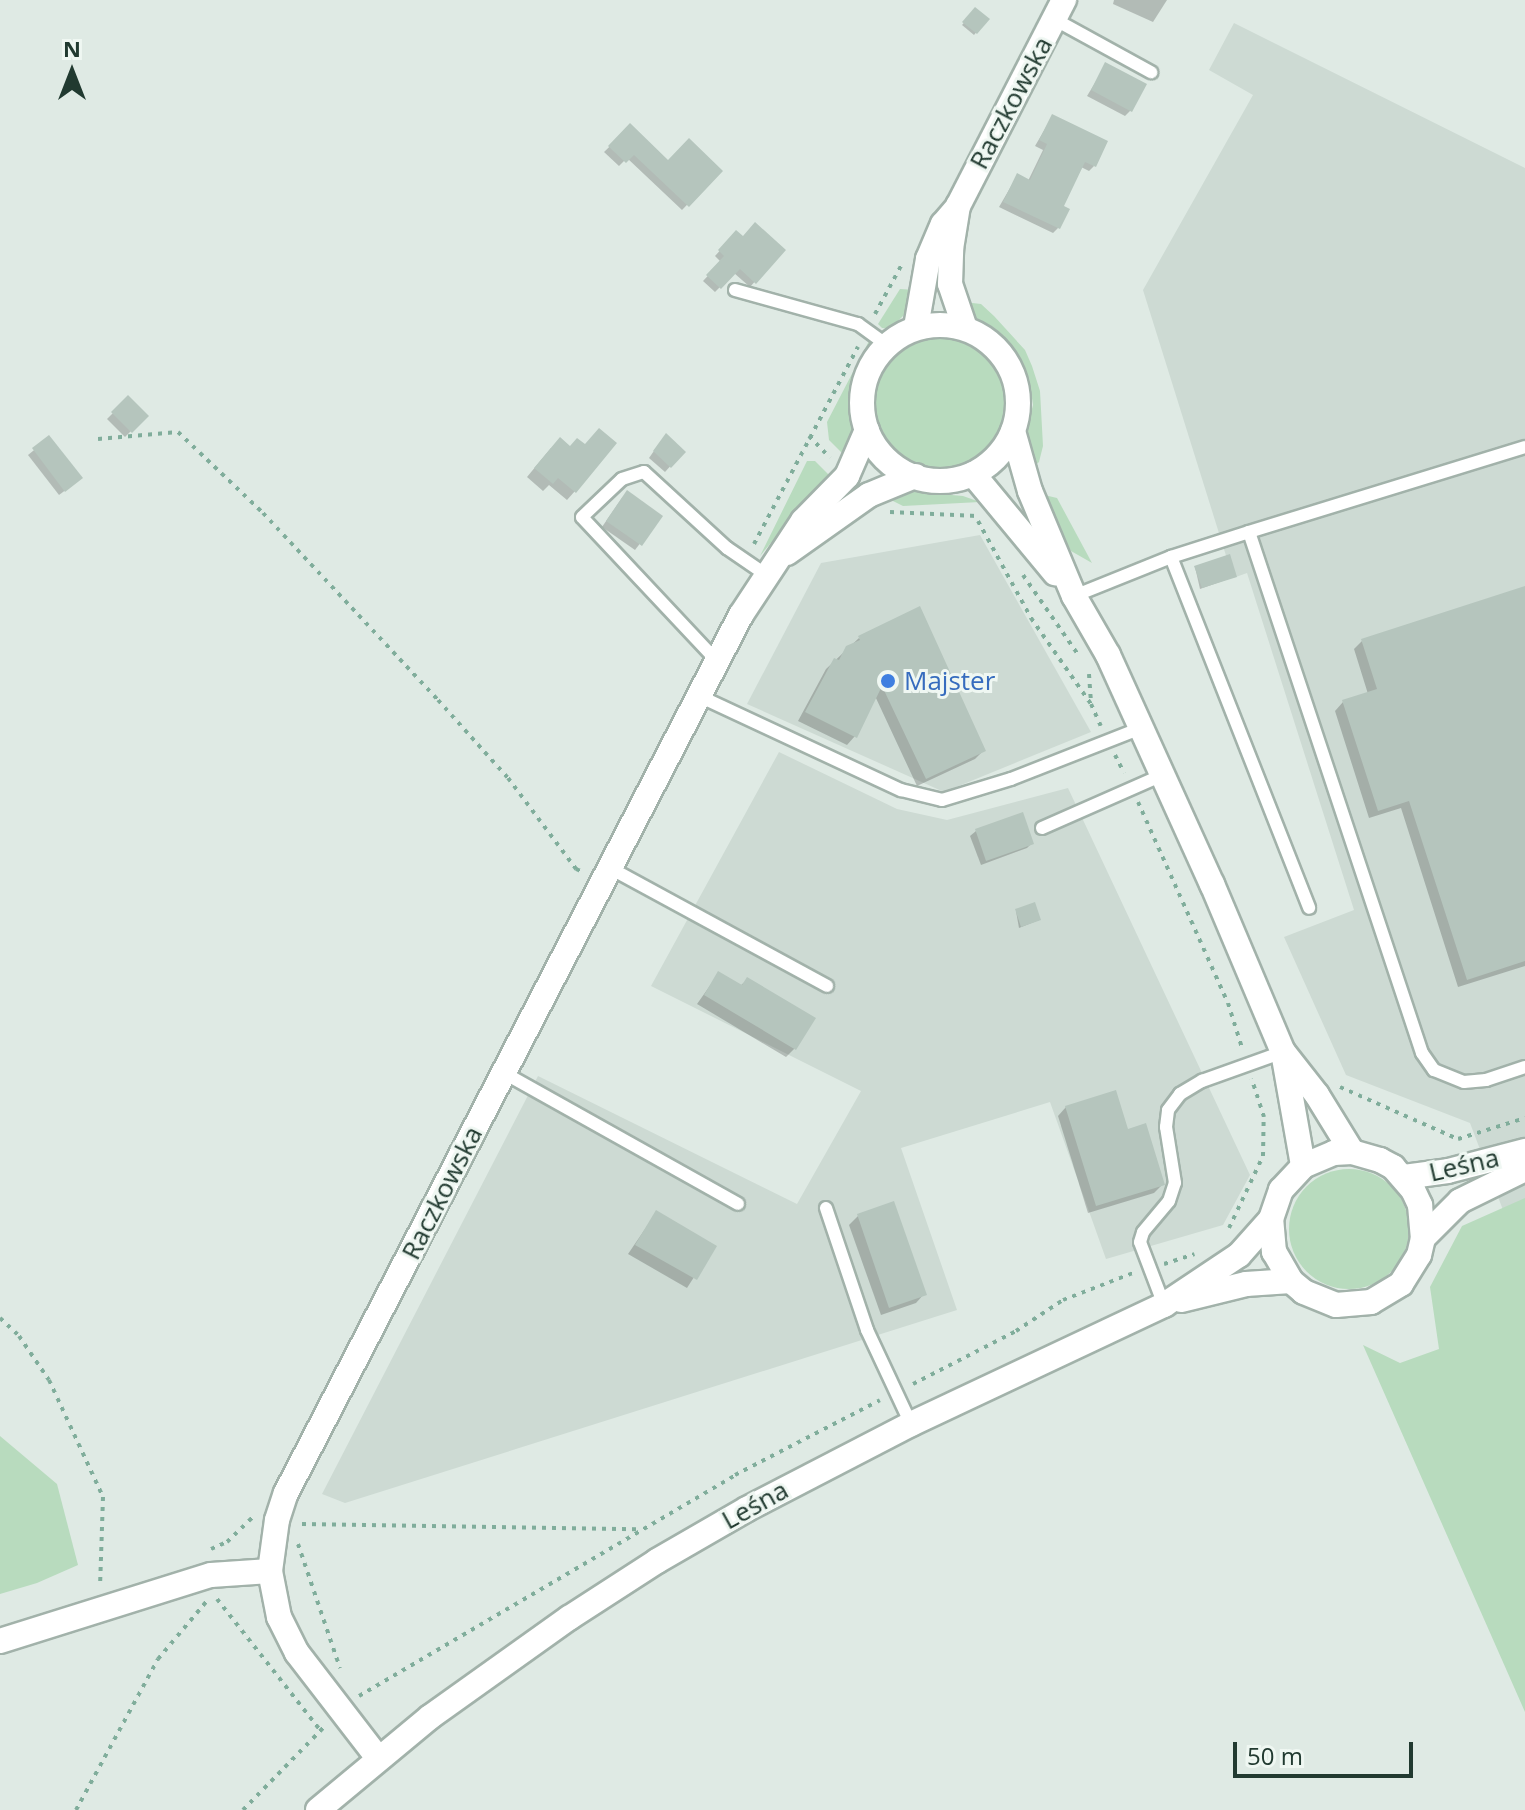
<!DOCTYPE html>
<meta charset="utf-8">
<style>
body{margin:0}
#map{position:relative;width:1525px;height:1810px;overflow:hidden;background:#dfeae4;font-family:"Open Sans",sans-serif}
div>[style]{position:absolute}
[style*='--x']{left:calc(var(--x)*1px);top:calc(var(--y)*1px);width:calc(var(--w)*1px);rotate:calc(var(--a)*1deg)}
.built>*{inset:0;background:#cddad3}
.green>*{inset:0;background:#b8dbbe}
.round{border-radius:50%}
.shadow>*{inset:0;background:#0003}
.building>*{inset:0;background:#b5c5bd}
.path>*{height:4px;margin-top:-2px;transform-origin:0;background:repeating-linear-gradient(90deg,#80ad9b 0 4px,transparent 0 10px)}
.roads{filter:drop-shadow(2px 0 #a2b2aa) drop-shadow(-2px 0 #a2b2aa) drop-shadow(0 2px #a2b2aa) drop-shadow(0 -2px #a2b2aa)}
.lane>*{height:12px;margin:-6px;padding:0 6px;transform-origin:6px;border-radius:6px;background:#fff}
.street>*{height:24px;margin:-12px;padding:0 12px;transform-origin:12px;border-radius:12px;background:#fff}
.secondary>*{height:24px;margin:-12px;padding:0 12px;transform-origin:12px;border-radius:12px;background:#fff}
.secondary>.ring{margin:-12px;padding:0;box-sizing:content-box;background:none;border:24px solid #fff;border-radius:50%}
.dots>*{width:22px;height:22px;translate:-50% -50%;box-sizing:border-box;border:4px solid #eff7f2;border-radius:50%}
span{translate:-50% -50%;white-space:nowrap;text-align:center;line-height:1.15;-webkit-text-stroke:6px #eff7f2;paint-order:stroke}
.street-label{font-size:26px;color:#213a30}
.shop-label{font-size:26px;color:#366cbe}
.left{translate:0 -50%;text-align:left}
.north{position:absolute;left:32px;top:32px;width:80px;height:80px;-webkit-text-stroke:6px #eff7f2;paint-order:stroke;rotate:0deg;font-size:22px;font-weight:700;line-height:32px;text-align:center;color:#213a30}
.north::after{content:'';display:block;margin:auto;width:28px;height:36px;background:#213a30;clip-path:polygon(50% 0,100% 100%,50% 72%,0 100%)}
.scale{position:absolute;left:1233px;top:1742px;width:180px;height:36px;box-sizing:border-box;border:4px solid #213a30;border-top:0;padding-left:10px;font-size:24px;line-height:28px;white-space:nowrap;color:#213a30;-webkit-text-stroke:6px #eff7f2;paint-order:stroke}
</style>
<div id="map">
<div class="built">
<i style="clip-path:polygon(1234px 23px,1525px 168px,1525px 1268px,1470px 1123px,1346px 1075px,1284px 937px,1354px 910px,1247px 573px,1233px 578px,1143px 290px,1253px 95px,1209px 70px)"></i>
<i style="clip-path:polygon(980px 535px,1091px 732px,944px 792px,747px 704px,821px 563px)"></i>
<i style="clip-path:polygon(779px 752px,897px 809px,947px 820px,1068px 788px,1250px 1175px,1223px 1225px,1106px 1259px,1050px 1102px,901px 1148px,957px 1310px,345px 1503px,322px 1494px,538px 1076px,797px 1204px,861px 1091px,651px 986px)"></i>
</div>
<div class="green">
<i style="clip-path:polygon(900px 289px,916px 290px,907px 312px,890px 329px,882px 328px,878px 324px)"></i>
<i style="clip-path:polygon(964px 302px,981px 304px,994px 316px,1025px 350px,1032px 366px,1040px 391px,1043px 446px,1039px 462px,1029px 471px,1025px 436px,1033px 405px,1029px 378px,1006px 340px,975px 317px)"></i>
<i class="round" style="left:862px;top:325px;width:156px;height:156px"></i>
<i style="clip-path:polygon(869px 341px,871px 346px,859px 366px,852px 389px,854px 430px,849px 460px,829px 440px,827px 422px)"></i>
<i style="clip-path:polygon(807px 461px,815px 461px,834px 480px,795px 514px,760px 556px)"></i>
<i style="clip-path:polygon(906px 491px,963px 496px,980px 502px,903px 506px,883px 496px)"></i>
<i style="clip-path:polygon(1040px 494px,1057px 498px,1092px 563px,1071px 551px)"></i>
<i class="round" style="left:1289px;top:1169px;width:120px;height:120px"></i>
<i style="clip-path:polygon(1525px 1198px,1525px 1712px,1363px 1345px,1400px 1363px,1439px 1349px,1430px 1287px,1462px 1226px)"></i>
<i style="clip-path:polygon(0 1436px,57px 1484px,78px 1565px,37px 1583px,0 1594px)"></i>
</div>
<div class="shadow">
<i style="clip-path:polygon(1114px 0,1167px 0,1153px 22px,1113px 4px)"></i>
<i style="clip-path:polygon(976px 9px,987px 19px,974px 35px,962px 25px)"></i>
<i style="clip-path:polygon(1106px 65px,1131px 110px,1125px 116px,1087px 96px)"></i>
<i style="clip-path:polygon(1052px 117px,1094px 166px,1089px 171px,1081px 167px,1061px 207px,1058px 228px,1053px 233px,999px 207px,1017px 176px,1028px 181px,1043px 150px,1035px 146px)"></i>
<i style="clip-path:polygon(631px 126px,668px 162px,720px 171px,682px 210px,627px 158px,619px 166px,604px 152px)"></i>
<i style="clip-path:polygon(736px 233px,743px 238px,783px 250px,750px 287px,734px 273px,715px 292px,703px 281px,721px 262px,715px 256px)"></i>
<i style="clip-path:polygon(128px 398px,146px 416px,125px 437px,107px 419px)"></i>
<i style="clip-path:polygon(49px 438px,75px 483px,59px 495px,28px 455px)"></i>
<i style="clip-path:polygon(661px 441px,683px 452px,665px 472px,649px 458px)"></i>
<i style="clip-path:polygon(551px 448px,570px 448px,575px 491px,567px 500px,549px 485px,543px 491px,527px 477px)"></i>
<i style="clip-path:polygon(622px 498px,661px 516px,635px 550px,602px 527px)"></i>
<i style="clip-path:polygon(1195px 567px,1234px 577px,1200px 589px)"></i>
<i style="clip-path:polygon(1525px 588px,1525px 966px,1458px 987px,1401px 808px,1369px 818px,1335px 711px,1343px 702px,1368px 694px,1354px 649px,1362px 641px)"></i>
<i style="clip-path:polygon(859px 638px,983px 751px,975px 759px,917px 786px,875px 696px,855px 736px,847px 745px,798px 721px,826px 669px)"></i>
<i style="clip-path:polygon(976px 831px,1032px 843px,1027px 848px,981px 865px,970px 836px)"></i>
<i style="clip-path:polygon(1016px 911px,1039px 920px,1019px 928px)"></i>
<i style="clip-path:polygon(719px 973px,740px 986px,748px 979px,795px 1048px,786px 1057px,697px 1004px)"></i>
<i style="clip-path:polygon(1066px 1107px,1127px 1131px,1163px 1184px,1154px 1193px,1088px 1213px,1058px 1116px)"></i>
<i style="clip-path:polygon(656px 1213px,714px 1246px,687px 1288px,628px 1254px)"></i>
<i style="clip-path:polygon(858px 1216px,924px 1294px,916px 1303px,881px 1315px,849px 1225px)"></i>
</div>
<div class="building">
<i style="clip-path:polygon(975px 7px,990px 19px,977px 34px,962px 22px)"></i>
<i style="clip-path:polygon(1105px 62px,1147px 84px,1132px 112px,1091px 90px)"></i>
<i style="clip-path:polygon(1052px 114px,1108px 141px,1096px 167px,1085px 162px,1064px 206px,1070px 209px,1060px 229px,1003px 202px,1017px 173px,1030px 180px,1047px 144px,1039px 140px)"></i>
<i style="clip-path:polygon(630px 123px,668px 160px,689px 138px,723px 171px,689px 207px,634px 155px,626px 163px,608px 146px)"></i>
<i style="clip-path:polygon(755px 222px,786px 250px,756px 284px,740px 269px,721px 289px,706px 275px,724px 256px,718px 250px,736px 230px,743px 236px)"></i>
<i style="clip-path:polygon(128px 395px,149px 416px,132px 433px,111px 412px)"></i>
<i style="clip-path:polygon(599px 428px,617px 443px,576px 493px,558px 478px,553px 484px,534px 468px,560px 437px,570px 446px,577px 438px,585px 444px)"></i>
<i style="clip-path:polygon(666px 433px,686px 452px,671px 468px,653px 451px)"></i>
<i style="clip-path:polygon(49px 435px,83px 478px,65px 492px,32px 448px)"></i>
<i style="clip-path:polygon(627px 490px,663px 516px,642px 546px,606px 521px)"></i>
<i style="clip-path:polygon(1230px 554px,1237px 577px,1202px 588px,1194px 566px)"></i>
<i style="clip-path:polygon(1525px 586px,1525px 961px,1467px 980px,1409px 801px,1378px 811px,1342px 700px,1377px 689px,1361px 639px)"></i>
<i style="clip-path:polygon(920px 606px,986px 751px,926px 779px,882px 686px,857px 738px,805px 712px,834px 658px,839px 660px,846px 646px,860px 640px,858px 636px)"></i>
<i style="clip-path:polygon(1023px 812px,1034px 844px,986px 861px,975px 829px)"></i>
<i style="clip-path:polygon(1035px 902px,1041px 920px,1021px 927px,1015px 909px)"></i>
<i style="clip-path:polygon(718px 971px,742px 985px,747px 977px,816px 1018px,796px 1050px,704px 995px)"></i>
<i style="clip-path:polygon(1116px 1090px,1128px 1129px,1146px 1123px,1165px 1185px,1096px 1206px,1065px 1106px)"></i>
<i style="clip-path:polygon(894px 1201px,927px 1295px,889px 1308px,857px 1214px)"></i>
<i style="clip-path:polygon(656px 1210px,717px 1246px,697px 1280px,635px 1245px)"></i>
</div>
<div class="path">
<i style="--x:875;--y:314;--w:55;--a:-61.6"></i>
<i style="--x:809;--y:436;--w:30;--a:46"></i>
<i style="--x:98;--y:439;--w:80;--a:-5"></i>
<i style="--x:178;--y:432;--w:117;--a:43.6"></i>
<i style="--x:263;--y:513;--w:256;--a:46.9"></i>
<i style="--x:438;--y:700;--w:105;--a:48.1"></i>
<i style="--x:508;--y:778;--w:114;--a:53.2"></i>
<i style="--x:576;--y:869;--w:8;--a:23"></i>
<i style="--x:890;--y:512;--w:87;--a:2.6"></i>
<i style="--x:978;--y:521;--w:111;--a:61.3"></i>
<i style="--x:1031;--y:618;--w:105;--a:55.1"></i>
<i style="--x:1091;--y:704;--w:24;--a:66"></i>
<i style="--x:754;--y:544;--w:223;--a:-62.2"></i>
<i style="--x:1023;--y:575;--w:95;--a:55.3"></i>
<i style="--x:1089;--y:674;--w:27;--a:86"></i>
<i style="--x:1115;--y:755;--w:20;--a:63"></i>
<i style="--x:1138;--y:802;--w:220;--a:65.9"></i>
<i style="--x:1228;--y:1003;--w:47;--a:72.7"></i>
<i style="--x:1340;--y:1087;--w:129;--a:23.8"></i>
<i style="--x:1458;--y:1139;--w:70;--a:-17.4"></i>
<i style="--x:1229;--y:1228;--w:80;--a:-64.7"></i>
<i style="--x:1263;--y:1156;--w:39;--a:-89"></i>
<i style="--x:1264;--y:1117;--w:40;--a:-108"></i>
<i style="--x:1164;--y:1264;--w:32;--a:-18"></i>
<i style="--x:0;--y:1318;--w:26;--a:43"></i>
<i style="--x:19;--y:1336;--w:53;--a:55.7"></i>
<i style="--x:49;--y:1380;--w:129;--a:65.2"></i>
<i style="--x:103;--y:1497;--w:89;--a:91.9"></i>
<i style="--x:913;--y:1384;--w:116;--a:-27.2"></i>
<i style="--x:1016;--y:1331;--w:56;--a:-33.4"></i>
<i style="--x:1063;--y:1300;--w:75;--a:-21.1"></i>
<i style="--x:302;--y:1524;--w:335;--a:0.9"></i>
<i style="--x:298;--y:1544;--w:131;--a:71.3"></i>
<i style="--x:211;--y:1549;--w:17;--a:-24"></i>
<i style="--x:227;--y:1542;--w:37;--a:-44"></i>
<i style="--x:217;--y:1599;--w:167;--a:51.8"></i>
<i style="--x:359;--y:1696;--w:436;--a:-30.4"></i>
<i style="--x:735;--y:1475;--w:163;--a:-27.3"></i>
<i style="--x:76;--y:1810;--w:172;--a:-61.5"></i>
<i style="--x:158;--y:1659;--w:75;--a:-49.9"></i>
<i style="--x:243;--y:1810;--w:117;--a:-45.7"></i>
</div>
<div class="roads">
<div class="lane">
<i style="--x:1054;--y:19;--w:111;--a:28.7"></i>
<i style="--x:735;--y:290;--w:128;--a:15.5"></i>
<i style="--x:858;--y:324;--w:36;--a:36"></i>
<i style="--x:1525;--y:447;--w:289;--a:162.9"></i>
<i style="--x:1249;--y:532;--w:549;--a:71.63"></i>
<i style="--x:1422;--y:1053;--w:21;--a:55"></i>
<i style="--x:1434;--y:1070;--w:32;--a:22"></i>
<i style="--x:1464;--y:1082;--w:22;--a:-5"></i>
<i style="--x:1486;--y:1080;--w:41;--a:-18.4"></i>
<i style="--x:1249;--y:532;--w:82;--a:162.2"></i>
<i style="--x:1171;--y:557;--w:377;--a:68.5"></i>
<i style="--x:1074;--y:596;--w:105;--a:-21.9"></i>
<i style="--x:717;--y:661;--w:197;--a:-133.2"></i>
<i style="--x:582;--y:517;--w:55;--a:-43.5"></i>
<i style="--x:622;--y:479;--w:23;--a:-18"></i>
<i style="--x:644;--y:472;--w:113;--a:42.5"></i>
<i style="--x:727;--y:548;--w:46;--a:34.4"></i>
<i style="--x:699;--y:696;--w:223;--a:25"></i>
<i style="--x:901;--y:790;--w:42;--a:13.7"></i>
<i style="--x:942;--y:800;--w:72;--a:-16.9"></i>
<i style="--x:1011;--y:779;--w:140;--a:-21.4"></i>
<i style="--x:1042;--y:828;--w:131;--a:-23.8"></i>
<i style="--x:610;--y:868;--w:247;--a:28.5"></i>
<i style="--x:504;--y:1073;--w:268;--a:29.2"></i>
<i style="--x:826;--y:1208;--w:129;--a:71.4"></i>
<i style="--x:867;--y:1330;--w:104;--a:64.9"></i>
<i style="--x:1164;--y:1305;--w:67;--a:-110.9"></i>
<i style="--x:1140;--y:1242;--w:10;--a:-73"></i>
<i style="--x:1143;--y:1232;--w:40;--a:-50"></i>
<i style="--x:1169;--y:1201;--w:19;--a:-72"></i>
<i style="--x:1175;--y:1183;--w:57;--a:-99.1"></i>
<i style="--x:1166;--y:1127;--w:17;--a:-83"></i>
<i style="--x:1168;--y:1110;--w:20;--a:-53"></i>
<i style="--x:1180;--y:1094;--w:26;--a:-31"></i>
<i style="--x:1202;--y:1081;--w:86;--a:-19.7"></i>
</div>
<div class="street">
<i style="--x:787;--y:553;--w:100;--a:-35.3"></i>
<i style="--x:869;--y:495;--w:50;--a:-22.4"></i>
<i style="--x:0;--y:1641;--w:221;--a:-17.4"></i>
<i style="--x:211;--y:1575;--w:59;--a:-3.9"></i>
<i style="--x:378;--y:1758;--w:133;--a:-127.6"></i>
<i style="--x:297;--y:1653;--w:40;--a:-116.6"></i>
<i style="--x:279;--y:1617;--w:47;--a:-101.1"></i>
<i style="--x:270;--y:1571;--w:51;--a:-82.2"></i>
<i style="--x:277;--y:1520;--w:28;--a:-72"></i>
<i style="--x:286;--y:1493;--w:989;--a:-62.61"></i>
<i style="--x:741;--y:615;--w:113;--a:-56.6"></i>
<i style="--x:803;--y:521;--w:63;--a:-45.6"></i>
<i style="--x:847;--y:476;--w:50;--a:-66.5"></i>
</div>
<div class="secondary">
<i class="ring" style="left:862px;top:325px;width:132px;height:132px"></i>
<i style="--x:916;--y:327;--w:69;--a:-80"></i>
<i style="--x:928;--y:259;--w:38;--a:-67"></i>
<i style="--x:943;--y:224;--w:18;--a:-49"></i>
<i style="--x:965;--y:328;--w:46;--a:-108.8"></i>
<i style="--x:950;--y:284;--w:35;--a:-88"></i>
<i style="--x:951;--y:249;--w:44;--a:-80.8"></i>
<i style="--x:958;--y:206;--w:232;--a:-62.8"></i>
<i style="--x:1013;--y:431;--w:62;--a:74.2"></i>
<i style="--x:1030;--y:491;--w:114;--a:67.3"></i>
<i style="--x:1074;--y:596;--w:68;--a:60"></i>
<i style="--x:1108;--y:655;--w:252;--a:65.6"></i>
<i style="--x:1212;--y:884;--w:182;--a:67.1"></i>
<i style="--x:1283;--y:1052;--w:116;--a:80"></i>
<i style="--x:973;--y:474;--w:129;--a:50.4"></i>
<i style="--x:1284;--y:1053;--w:53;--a:51.8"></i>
<i style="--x:1317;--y:1095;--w:67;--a:58.4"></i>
<i style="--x:1352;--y:1152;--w:29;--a:16"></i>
<i style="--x:1380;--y:1160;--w:15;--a:28"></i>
<i style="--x:1393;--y:1167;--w:30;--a:49"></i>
<i style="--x:1413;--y:1190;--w:17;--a:65"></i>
<i style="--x:1420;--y:1205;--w:33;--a:85"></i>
<i style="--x:1423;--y:1238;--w:17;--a:103"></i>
<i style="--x:1419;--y:1255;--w:34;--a:122"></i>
<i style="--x:1401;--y:1284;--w:35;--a:149"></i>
<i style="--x:1371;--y:1302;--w:35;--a:175"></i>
<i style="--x:1336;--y:1305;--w:35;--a:-158"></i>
<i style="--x:1304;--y:1292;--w:17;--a:-140"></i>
<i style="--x:1291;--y:1281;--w:34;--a:-120"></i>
<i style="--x:1274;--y:1252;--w:33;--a:-95"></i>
<i style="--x:1271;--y:1219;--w:31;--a:-71"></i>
<i style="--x:1281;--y:1190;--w:33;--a:-47"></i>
<i style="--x:1303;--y:1166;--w:34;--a:-23"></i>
<i style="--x:1334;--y:1153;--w:18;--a:-3"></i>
<i style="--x:1404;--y:1177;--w:44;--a:-7.8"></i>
<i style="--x:1448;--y:1171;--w:80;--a:-14.6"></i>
<i style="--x:1423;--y:1238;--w:52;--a:-45"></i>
<i style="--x:1460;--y:1201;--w:72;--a:-26.2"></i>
<i style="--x:1181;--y:1300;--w:67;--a:-13.8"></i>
<i style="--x:1246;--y:1284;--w:45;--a:-3.8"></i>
<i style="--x:318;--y:1810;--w:146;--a:-39.7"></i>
<i style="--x:430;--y:1717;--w:171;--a:-35.5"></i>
<i style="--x:569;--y:1618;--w:105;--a:-32.9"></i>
<i style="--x:657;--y:1561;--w:104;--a:-30"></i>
<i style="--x:747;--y:1509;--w:185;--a:-27.4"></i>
<i style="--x:911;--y:1424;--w:280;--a:-25.2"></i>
<i style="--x:1164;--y:1305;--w:90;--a:-33.7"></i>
<i style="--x:1239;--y:1255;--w:48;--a:-48.4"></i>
</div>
</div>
<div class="dots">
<i style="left:888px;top:681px;background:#3f7fe0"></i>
</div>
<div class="street-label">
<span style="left:1011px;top:103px;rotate:-62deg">Raczkowska</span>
<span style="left:1464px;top:1165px;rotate:-13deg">Leśna</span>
<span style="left:442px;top:1193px;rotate:-63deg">Raczkowska</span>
<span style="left:755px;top:1505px;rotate:-29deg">Leśna</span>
</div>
<div class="shop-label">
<span class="left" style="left:904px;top:681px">Majster</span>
</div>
<div class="north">N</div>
<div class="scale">50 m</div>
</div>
